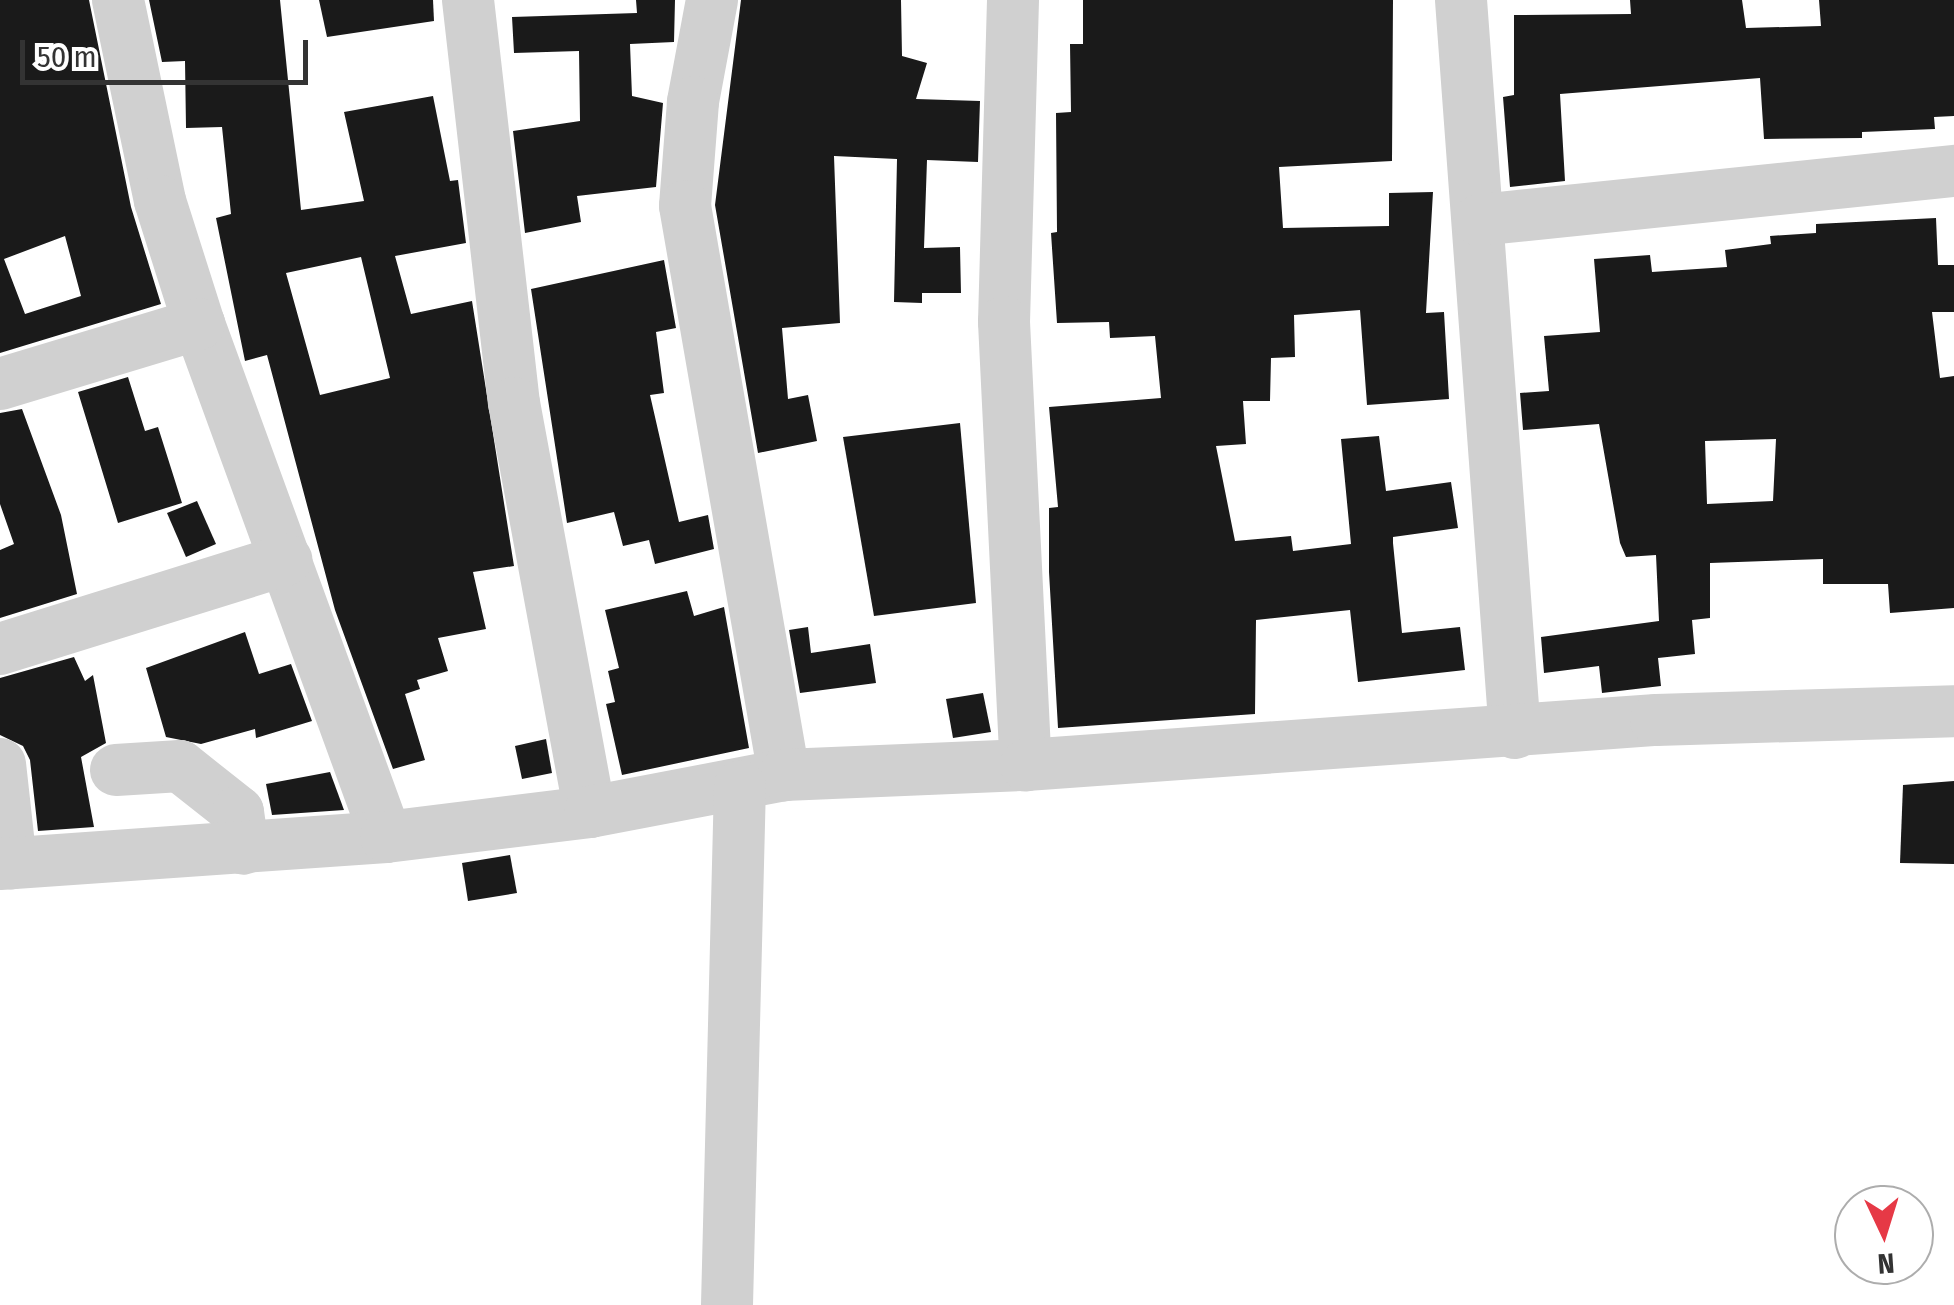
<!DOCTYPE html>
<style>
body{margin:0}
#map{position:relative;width:1954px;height:1305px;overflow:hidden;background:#fff;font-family:"Fira Sans Condensed",sans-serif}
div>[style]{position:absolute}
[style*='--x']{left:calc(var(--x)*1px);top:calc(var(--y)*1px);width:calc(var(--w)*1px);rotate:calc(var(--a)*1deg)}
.building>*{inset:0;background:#1a1a1a}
.minor>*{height:52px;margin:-26px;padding:0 26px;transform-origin:26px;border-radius:26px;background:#d0d0d0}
span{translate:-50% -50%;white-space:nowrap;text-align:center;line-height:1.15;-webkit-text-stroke:10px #fff;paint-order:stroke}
.north{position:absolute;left:1834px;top:1185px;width:100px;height:100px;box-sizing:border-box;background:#fff;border:2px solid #adadad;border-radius:50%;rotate:176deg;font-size:28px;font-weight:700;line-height:40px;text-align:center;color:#333}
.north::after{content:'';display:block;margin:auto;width:35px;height:45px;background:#e63946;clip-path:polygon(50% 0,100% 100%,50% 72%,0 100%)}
.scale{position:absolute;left:20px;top:40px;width:288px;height:45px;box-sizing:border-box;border:5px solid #333;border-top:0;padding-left:12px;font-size:30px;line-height:35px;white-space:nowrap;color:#333;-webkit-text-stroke:8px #fff;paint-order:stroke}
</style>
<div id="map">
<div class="building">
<i style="clip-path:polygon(evenodd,0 0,89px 0,131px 207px,161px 304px,0 353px,0 0,65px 236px,81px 296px,25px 314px,4px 259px,65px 236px)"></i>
<i style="clip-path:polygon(evenodd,149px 0,280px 0,301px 210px,364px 201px,344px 112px,433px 96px,450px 181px,458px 180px,466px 243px,395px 256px,411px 314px,472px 301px,514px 566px,473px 572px,486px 629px,438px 638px,448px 671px,417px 680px,420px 689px,405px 694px,425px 760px,393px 769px,335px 610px,267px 355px,245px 361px,216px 218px,231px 214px,222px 127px,186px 128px,185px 61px,162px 62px,149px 0,361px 257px,390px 378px,320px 395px,286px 273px,361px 257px)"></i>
<i style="clip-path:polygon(319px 0,433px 0,434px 21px,327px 37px)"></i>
<i style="clip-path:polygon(636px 0,675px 0,674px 42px,630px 44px,632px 96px,663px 103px,656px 187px,577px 196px,581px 222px,525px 233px,513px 131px,580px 121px,579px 51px,514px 53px,512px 17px,637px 13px)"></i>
<i style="clip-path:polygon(741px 0,901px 0,902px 56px,927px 63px,916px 99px,980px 101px,978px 162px,927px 160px,924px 248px,960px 247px,961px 293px,922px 293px,922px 303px,894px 302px,897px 159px,834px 156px,840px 323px,782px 328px,788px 399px,808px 395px,817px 441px,758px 453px,715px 205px)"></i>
<i style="clip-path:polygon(1083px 0,1393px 0,1392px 161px,1279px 167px,1283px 228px,1389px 226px,1389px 193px,1433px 192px,1426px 313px,1444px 312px,1449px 399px,1367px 405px,1360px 310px,1294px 315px,1295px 357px,1271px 358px,1270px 401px,1243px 401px,1246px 444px,1216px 446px,1235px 541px,1291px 536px,1293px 551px,1351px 544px,1341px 439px,1379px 436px,1386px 491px,1451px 482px,1458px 528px,1393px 537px,1393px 543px,1402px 633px,1460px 627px,1465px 670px,1358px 682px,1350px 610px,1256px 620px,1255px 714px,1058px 728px,1049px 572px,1049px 508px,1058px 507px,1049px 407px,1161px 398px,1155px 336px,1110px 338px,1109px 322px,1057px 323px,1051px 233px,1057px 232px,1056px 113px,1071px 112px,1070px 44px,1083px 44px)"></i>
<i style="clip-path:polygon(1630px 0,1742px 0,1746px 28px,1821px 26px,1819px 0,1954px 0,1954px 116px,1934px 117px,1935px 129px,1862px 132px,1862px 138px,1764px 139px,1760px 78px,1560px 94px,1565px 181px,1510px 187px,1503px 97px,1514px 95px,1514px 15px,1631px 14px)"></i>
<i style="clip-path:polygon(evenodd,1936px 218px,1938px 265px,1954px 265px,1954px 312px,1932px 312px,1940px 378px,1954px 376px,1954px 608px,1890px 613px,1888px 584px,1823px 584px,1823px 559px,1710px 563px,1710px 618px,1692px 620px,1695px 654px,1658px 658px,1661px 686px,1602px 693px,1599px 666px,1544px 673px,1541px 637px,1659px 621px,1656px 555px,1626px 557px,1620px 543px,1599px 424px,1523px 430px,1520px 393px,1549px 391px,1544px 336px,1600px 332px,1594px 259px,1650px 255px,1652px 272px,1727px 267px,1725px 250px,1771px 244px,1770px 236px,1816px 233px,1816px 224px,1936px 218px,1776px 439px,1773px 501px,1707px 504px,1705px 441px,1776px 439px)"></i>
<i style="clip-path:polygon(664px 260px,676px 328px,656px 332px,664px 393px,650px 395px,679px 522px,708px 515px,714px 549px,655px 564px,649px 540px,623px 546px,614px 512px,567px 523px,531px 289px)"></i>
<i style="clip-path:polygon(128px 377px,145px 431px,158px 427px,182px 503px,118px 523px,78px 392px)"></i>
<i style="clip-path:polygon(22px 409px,61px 515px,77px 594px,0 618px,0 550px,14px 544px,0 504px,0 413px)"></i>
<i style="clip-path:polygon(960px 423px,976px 603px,874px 616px,843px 437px)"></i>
<i style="clip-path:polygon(197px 501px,216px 544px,186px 557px,167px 513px)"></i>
<i style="clip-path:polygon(687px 591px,694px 616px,724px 607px,749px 748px,622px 775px,606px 704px,615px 702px,608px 671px,619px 668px,605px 610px)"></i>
<i style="clip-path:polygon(808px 627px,811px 653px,870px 644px,876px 683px,800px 693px,789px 630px)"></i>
<i style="clip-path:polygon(245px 632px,259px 674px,291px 664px,312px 721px,256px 738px,255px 729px,201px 744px,166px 737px,146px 668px)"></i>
<i style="clip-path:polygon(74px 657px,85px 681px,93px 675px,106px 743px,81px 757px,94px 827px,38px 831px,30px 760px,23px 746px,0 735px,0 678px)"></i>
<i style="clip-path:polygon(983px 693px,991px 732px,953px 738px,946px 699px)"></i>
<i style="clip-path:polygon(546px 739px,552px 773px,522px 779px,515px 746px)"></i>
<i style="clip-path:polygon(330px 772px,344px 810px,272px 815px,266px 784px)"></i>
<i style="clip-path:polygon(1954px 781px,1954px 864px,1900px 863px,1903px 785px)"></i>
<i style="clip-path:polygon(510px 855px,517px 893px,468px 901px,462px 863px)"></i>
</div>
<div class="minor">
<i style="--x:118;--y:0;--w:205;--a:78.2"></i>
<i style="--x:160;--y:201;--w:129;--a:72.4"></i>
<i style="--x:199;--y:324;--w:546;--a:69.97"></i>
<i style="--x:468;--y:0;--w:406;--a:83.5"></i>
<i style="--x:514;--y:403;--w:416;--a:79.5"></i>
<i style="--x:712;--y:0;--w:104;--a:100.6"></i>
<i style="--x:693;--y:102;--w:104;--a:94.4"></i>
<i style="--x:685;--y:206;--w:578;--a:80.13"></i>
<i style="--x:1013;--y:0;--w:322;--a:91.6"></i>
<i style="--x:1004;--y:322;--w:444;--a:87.2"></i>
<i style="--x:1461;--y:0;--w:735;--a:85.79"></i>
<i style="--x:1479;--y:220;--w:478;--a:-5.9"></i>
<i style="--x:0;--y:384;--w:208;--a:-16.8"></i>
<i style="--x:0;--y:649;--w:300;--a:-17.3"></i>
<i style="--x:0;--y:764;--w:100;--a:83.7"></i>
<i style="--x:116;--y:770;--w:64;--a:-3.6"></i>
<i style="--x:180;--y:766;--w:74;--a:38.4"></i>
<i style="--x:238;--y:812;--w:37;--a:82"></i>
<i style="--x:0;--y:864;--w:387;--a:-4"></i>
<i style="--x:386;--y:837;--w:206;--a:-7"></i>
<i style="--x:590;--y:812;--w:197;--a:-10.8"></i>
<i style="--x:784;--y:775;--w:242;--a:-2.4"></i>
<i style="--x:1026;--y:765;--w:632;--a:-4.09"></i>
<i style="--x:1656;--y:720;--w:298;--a:-1.7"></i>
<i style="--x:727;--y:1305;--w:519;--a:-88.57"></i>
</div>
<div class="north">N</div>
<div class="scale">50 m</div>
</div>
